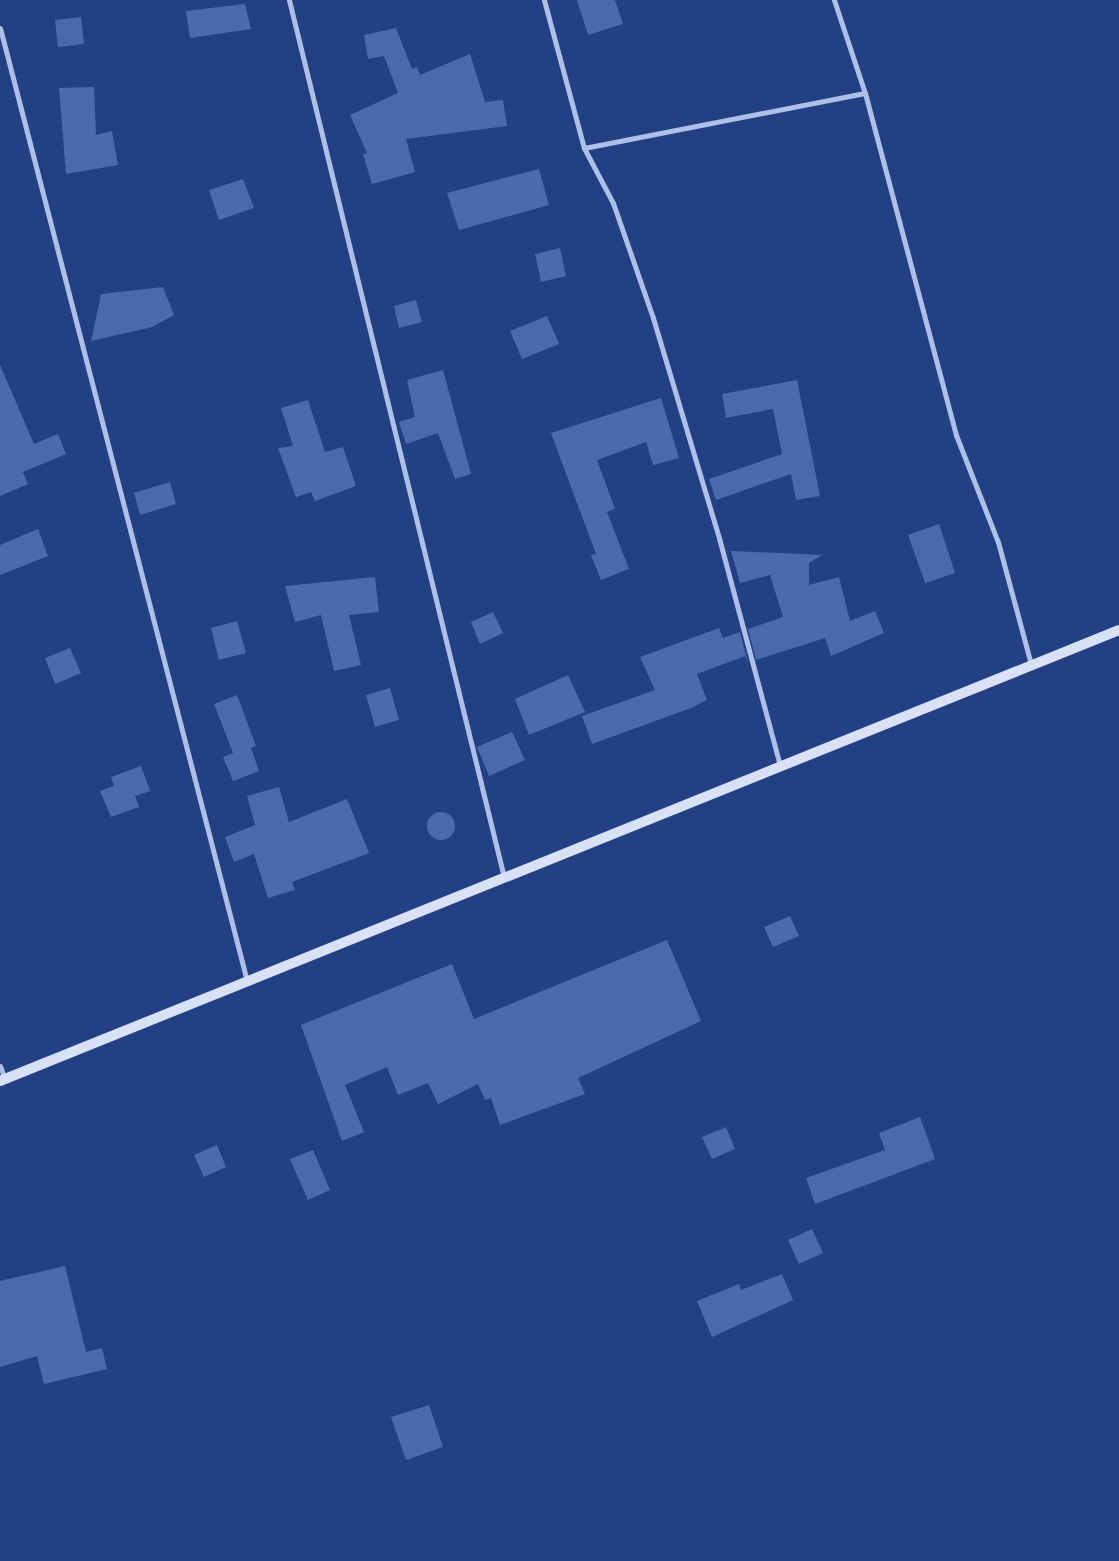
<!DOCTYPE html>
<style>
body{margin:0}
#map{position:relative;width:1119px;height:1561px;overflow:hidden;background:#244085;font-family:Poppins,sans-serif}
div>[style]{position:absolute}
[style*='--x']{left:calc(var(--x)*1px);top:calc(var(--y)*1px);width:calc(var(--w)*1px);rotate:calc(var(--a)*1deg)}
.building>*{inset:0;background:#4d69ad}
.round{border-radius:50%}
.minor>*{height:5px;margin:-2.5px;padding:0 2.5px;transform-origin:2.5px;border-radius:2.5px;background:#aec0e8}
.secondary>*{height:10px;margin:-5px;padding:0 5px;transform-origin:5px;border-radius:5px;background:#d9e1f7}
span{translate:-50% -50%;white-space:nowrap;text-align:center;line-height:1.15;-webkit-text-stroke:4.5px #244085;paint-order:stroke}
</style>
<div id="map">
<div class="building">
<i style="clip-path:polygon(577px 0,615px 0,623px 24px,588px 35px)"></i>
<i style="clip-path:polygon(245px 4px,251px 29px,190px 38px,186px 11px)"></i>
<i style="clip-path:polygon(81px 17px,84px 44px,58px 47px,55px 20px)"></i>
<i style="clip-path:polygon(396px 28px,412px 69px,417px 67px,420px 75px,470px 54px,485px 102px,503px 100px,507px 126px,406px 139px,415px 172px,372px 184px,363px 154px,367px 153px,350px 115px,398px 93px,384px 56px,368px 59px,364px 35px)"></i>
<i style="clip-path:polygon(94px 87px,96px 135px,112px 131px,118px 165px,66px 174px,59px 88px)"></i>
<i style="clip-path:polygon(539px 169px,549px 205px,459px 230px,447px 193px)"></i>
<i style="clip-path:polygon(243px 179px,254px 208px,219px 220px,209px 190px)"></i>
<i style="clip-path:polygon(560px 248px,566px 276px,541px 282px,535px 254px)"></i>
<i style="clip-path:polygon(163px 287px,174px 315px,152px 327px,91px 341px,101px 294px)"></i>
<i style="clip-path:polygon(416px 300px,422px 322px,399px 328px,394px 306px)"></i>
<i style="clip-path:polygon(547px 316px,559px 344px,522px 359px,510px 331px)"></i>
<i style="clip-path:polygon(0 365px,34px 444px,58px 434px,66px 454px,23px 472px,28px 484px,0 496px)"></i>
<i style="clip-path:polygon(443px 370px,471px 474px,455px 479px,438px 433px,406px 444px,399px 422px,415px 417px,407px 380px)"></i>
<i style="clip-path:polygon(797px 380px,820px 496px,796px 500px,791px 474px,716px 500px,709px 479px,782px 454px,773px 409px,726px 418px,722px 394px)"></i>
<i style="clip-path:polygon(661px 398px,679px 458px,653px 465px,646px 442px,597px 460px,615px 509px,607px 512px,629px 569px,601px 580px,591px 555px,596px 554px,551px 433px)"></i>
<i style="clip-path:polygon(308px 400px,325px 452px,343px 447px,356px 486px,315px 501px,311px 492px,296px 497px,278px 448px,293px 446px,281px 408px)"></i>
<i style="clip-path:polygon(170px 482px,176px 504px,140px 515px,134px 493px)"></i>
<i style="clip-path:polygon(939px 524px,955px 573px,925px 583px,908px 535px)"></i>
<i style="clip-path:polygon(38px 529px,48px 556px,0 575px,0 545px)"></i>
<i style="clip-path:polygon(731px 551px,822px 555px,809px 563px,809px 585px,839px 577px,850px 621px,875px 611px,884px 633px,831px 656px,825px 638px,756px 660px,748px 629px,783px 617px,770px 575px,740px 583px)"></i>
<i style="clip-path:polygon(375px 577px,379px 612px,349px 615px,361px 665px,334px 671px,321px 615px,295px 622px,285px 586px)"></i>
<i style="clip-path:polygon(493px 612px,503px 633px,480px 644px,471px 622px)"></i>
<i style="clip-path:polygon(237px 621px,246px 653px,219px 660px,211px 628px)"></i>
<i style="clip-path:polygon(719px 628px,723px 638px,740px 632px,748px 663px,745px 656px,697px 674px,707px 700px,691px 708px,592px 744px,582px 716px,655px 690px,640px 657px)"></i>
<i style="clip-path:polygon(70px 648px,81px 673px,55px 684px,45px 658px)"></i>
<i style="clip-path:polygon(568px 675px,585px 712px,529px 735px,515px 699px)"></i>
<i style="clip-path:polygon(390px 688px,399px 720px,375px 727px,366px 695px)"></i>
<i style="clip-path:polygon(237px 695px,256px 746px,251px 748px,259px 771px,233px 781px,223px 757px,233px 753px,214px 704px)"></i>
<i style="clip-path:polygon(512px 732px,525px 760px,489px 776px,477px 747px)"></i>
<i style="clip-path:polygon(141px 766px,150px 791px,135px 796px,139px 807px,111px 817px,100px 791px,114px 786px,111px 777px)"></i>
<i style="clip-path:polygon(279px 787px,289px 822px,347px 799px,369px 853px,292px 882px,295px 890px,268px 898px,254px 854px,234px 862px,225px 837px,255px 825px,247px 796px)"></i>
<i class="round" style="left:427px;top:812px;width:28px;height:28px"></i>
<i style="clip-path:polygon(790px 916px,799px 936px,773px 947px,764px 927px)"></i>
<i style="clip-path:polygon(667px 940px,701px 1021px,578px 1078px,585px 1094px,500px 1125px,491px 1098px,485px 1100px,478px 1084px,438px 1104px,428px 1083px,398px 1095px,387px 1067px,345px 1085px,364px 1132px,342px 1141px,301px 1025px,452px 964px,474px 1019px)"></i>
<i style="clip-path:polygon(920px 1117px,935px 1159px,815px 1204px,806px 1178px,885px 1150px,879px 1133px)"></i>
<i style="clip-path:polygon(726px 1127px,735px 1149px,712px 1159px,702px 1137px)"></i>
<i style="clip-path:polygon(217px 1145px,226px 1167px,204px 1177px,194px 1155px)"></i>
<i style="clip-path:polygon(313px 1150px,330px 1190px,308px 1200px,290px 1159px)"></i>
<i style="clip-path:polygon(812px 1229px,823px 1253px,799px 1264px,788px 1240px)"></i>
<i style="clip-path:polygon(65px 1266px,86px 1352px,102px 1348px,107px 1369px,44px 1384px,37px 1356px,0 1367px,0 1281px)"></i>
<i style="clip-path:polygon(782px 1274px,793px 1300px,712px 1337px,697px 1301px,739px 1284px,741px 1290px)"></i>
<i style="clip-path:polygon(429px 1405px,443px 1447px,406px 1460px,391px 1417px)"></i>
</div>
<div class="minor">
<i style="--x:289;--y:0;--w:903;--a:76.23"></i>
<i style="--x:544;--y:0;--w:153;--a:74.9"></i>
<i style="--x:584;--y:148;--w:62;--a:62.2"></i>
<i style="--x:613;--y:203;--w:122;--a:70.8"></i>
<i style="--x:653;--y:318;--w:230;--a:73.3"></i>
<i style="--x:719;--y:538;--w:235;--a:75"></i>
<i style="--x:834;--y:0;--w:98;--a:71.6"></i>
<i style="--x:865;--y:93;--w:354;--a:75.1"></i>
<i style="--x:956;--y:435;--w:115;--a:68.6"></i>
<i style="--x:998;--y:542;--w:126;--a:74.9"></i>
<i style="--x:0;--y:28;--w:984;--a:75.47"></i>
<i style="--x:584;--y:148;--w:286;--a:-11.1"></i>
<i style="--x:0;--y:1066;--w:14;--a:69"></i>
</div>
<div class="secondary">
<i style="--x:0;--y:1081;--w:1206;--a:-21.95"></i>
</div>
</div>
